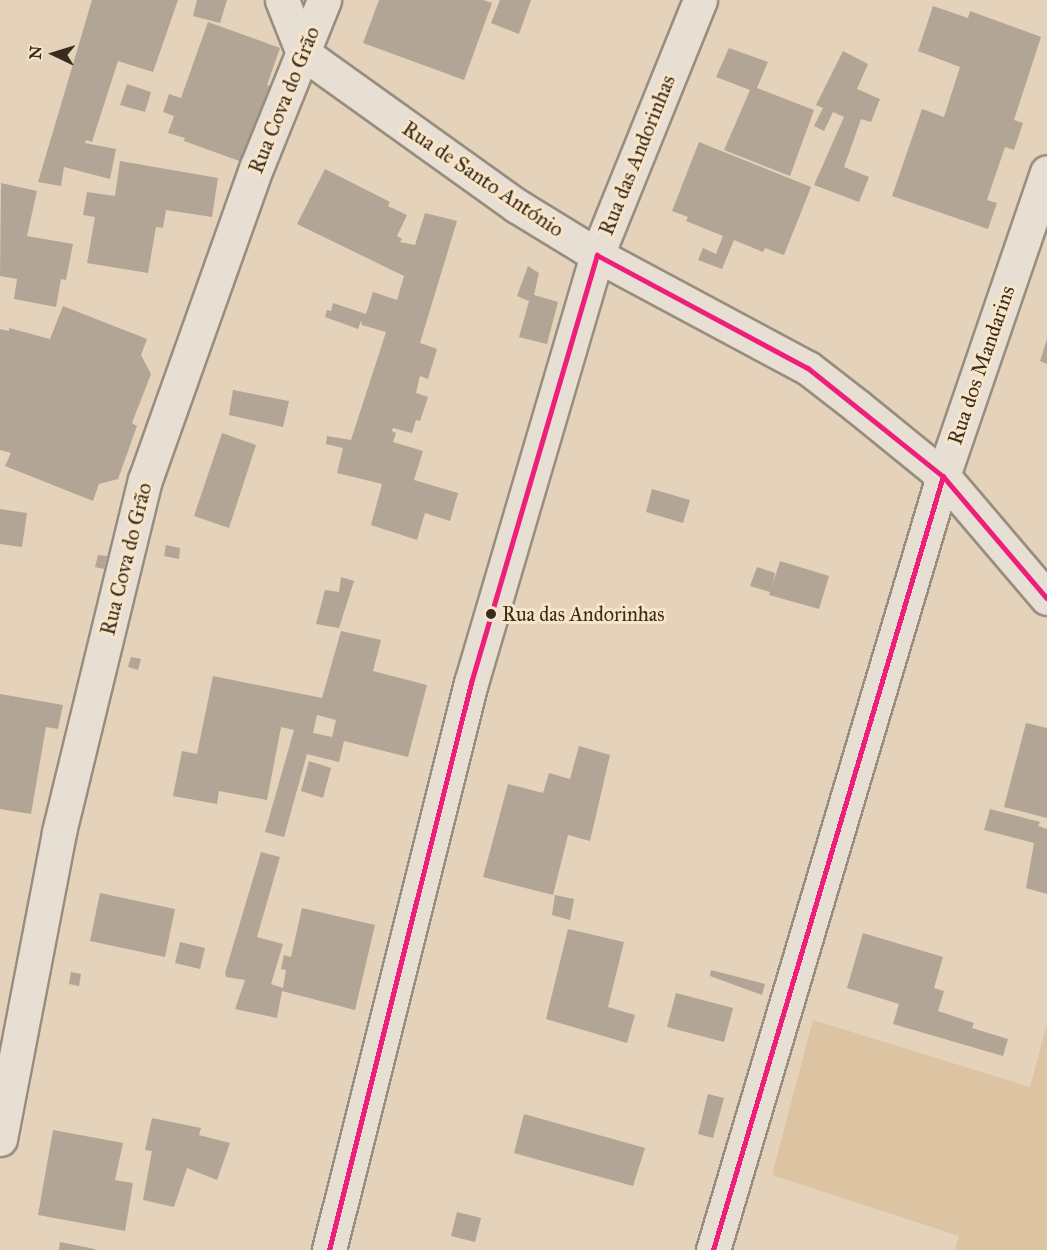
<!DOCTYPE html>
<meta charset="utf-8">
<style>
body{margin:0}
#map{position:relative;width:1047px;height:1250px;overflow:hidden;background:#e4d2ba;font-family:"IM FELL Great Primer",serif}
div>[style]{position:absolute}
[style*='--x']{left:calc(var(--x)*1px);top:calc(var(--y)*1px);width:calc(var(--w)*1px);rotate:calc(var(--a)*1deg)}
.green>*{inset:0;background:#dcc4a3}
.building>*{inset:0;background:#b2a595}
.roads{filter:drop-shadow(2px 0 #988d7e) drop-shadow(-2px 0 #988d7e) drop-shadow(0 2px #988d7e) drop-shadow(0 -2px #988d7e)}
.minor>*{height:33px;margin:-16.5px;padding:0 16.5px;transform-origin:16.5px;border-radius:16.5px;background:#e7dfd3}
.bus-1>*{height:4.5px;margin:-2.25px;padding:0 2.25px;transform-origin:2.25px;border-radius:2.25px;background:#ee1e7b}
.dots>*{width:16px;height:16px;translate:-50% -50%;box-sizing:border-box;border:3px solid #f8e4c7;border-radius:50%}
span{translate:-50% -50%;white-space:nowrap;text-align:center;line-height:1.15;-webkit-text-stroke:6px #f8e4c7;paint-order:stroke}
.bus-label{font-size:20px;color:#372c1e}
.left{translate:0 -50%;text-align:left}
.street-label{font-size:21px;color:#372c1e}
.north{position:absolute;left:24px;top:24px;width:60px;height:60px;-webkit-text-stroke:4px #f8e4c7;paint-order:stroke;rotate:274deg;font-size:16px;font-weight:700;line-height:24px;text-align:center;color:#372c1e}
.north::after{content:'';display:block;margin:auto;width:21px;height:27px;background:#372c1e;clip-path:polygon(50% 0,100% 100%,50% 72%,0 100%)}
</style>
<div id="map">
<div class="green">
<i style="clip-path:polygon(813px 1020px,1030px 1087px,1047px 1024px,1047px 1250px,955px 1250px,959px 1236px,772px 1175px)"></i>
</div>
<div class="building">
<i style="clip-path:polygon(92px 0,178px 0,153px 72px,118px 61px,92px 142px,86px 140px,85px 143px,116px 149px,110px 179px,64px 167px,61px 186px,38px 182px)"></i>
<i style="clip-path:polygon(197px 0,227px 0,220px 23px,193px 16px)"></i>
<i style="clip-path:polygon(379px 0,483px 0,492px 3px,464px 80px,363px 43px)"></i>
<i style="clip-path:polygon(500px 0,531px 0,519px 34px,491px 23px)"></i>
<i style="clip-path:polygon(933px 6px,968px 18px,970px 11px,1041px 37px,1014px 120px,1023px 123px,1014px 150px,1005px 147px,987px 200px,997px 203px,988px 229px,892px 196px,922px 109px,944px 117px,960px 67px,918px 51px)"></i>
<i style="clip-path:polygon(208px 22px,280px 48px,267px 85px,271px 87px,245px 163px,184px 141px,185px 138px,168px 133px,174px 116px,163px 112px,169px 94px,181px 98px)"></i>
<i style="clip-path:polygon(729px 48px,768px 62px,757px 88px,814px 110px,790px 176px,724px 150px,750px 90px,716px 77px)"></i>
<i style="clip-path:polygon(843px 51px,868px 64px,857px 89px,880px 99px,871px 122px,861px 119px,844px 167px,869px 177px,859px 202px,814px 185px,844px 117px,833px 112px,824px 131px,814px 126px,823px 108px,816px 105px)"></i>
<i style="clip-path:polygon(127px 84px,151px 92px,145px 112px,120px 105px)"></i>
<i style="clip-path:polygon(699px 142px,811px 187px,784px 255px,765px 248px,763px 252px,734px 240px,722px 269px,698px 260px,703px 248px,716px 254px,723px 236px,686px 221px,688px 217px,672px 211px)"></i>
<i style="clip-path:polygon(120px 161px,218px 178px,212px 217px,166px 210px,163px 228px,156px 227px,148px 273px,87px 263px,95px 217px,83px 215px,87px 192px,115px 196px)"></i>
<i style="clip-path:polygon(325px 169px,390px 202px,388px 206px,407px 215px,397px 236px,402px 239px,400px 242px,415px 245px,425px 213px,457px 221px,420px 343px,437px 349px,428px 379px,420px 376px,416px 393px,428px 397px,420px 421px,416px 420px,412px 433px,393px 428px,392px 431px,396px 433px,393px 442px,423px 451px,414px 480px,458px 493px,450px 521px,425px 513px,417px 540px,371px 525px,382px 484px,337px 473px,343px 448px,326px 444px,327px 436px,351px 440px,386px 332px,362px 325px,361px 321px,358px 329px,325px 317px,327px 310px,331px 311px,333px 303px,366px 314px,373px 292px,397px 300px,404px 276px,297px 224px)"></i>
<i style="clip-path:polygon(1px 183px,37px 191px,27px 236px,73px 244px,66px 280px,61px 279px,56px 307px,14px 299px,17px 279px,0 276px)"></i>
<i style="clip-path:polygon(528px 266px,539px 273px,534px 295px,558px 302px,547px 344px,519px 337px,529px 301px,517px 296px)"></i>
<i style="clip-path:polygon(63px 306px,147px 339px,141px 355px,151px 374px,132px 423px,137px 426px,118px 479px,99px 484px,93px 501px,5px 466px,11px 453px,0 450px,0 329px,9px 331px,9px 328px,50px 339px)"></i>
<i style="clip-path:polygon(1047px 339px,1047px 364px,1040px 361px)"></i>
<i style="clip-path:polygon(233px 390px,289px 401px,283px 427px,229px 415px)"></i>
<i style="clip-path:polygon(222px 433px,256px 445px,229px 528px,194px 516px)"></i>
<i style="clip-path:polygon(652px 489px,690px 500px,683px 523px,646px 512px)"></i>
<i style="clip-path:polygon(0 509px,27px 513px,22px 547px,0 544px)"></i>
<i style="clip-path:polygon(166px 545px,180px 548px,179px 559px,164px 556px)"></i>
<i style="clip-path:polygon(98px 555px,107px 556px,104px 569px,95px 567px)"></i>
<i style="clip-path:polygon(780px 561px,829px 576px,819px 609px,769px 595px,770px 592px,750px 586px,757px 567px,775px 573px,772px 586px)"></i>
<i style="clip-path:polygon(341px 577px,354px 581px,339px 628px,316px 624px,325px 590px,339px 592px)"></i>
<i style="clip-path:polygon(evenodd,341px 631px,381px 640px,373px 671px,427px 685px,408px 757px,344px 741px,339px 762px,307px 754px,284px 837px,265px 832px,294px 730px,281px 727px,267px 800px,219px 791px,217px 804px,173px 796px,182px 751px,197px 754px,213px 676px,322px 698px,341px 631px,317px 715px,336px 720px,332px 737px,313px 733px,317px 715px)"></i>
<i style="clip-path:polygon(131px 657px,141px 659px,138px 670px,128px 667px)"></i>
<i style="clip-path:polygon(0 694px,63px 705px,58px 729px,46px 727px,31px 814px,0 809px)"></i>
<i style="clip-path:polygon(1026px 723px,1047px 728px,1047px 818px,1004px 807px)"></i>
<i style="clip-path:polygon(579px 746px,610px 755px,590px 841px,568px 835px,553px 895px,483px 877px,508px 784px,543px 793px,549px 773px,570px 779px)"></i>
<i style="clip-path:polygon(309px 761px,331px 768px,323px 798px,301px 791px)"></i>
<i style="clip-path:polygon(990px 809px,1040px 822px,1038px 826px,1047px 829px,1047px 894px,1026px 888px,1034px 843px,984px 830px)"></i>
<i style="clip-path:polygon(261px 852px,280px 857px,257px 937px,283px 944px,271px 984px,283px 988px,286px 970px,281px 969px,284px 955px,291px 957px,302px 908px,375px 925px,355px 1010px,282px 991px,277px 1018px,235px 1009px,245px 980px,226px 977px,225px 973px)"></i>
<i style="clip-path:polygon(100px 893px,175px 909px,165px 957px,90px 941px)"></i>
<i style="clip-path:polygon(555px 895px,574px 899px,570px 920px,552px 915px)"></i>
<i style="clip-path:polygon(568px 929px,624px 942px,608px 1007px,635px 1015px,627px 1043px,546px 1019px)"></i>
<i style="clip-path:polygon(863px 933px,943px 957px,934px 988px,944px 991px,938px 1011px,974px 1023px,972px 1028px,1008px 1039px,1003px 1056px,893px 1024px,899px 1004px,847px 988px)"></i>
<i style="clip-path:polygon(180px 942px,205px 948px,200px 969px,175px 963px)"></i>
<i style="clip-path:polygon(711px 970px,765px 984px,762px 995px,710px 976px)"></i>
<i style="clip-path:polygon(71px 972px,81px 974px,79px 986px,69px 984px)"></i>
<i style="clip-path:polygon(676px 993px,733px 1008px,724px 1042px,667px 1027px)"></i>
<i style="clip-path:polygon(708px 1094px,724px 1098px,713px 1138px,698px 1134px)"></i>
<i style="clip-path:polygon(524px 1114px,645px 1148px,633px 1186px,514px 1153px)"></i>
<i style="clip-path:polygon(152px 1118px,201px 1128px,199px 1135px,230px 1143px,217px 1180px,187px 1168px,174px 1207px,143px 1200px,152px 1151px,145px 1150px)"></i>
<i style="clip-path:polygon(53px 1130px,123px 1143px,115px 1180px,133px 1183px,125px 1231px,38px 1215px)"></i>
<i style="clip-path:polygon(457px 1212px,481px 1218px,475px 1242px,451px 1236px)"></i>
<i style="clip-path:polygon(60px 1242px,95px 1249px,95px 1250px,59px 1250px)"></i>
</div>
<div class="roads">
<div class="minor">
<i style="--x:282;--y:0;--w:57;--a:68.4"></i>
<i style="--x:303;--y:53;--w:263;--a:35.6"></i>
<i style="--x:517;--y:206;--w:94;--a:31.5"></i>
<i style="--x:597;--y:255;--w:239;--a:28.2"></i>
<i style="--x:808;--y:368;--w:62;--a:37.8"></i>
<i style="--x:857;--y:406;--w:111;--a:39.1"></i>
<i style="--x:943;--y:476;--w:160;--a:49.6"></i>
<i style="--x:0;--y:1139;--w:313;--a:-79.1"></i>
<i style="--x:59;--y:832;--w:362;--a:-76.3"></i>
<i style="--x:145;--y:480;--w:333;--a:-70.4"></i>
<i style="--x:257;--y:166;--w:179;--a:-68"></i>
<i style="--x:329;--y:1250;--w:585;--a:-75.94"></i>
<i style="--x:471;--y:683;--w:446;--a:-73.6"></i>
<i style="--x:597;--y:255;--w:275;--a:-68"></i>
<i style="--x:713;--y:1250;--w:807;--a:-73.45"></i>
<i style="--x:943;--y:476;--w:321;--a:-71.1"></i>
</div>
</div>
<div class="bus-1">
<i style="--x:597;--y:255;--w:239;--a:28.2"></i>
<i style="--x:808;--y:368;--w:173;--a:38.7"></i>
<i style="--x:943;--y:476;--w:160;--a:49.6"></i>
<i style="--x:329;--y:1250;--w:585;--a:-75.94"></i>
<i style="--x:471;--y:683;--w:446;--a:-73.6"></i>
<i style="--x:713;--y:1250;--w:807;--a:-73.45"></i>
</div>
<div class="dots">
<i style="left:491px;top:614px;background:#372c1e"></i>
</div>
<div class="bus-label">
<span class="left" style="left:502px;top:614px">Rua das Andorinhas</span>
</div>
<div class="street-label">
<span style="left:284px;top:100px;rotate:-68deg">Rua Cova do Grão</span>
<span style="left:637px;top:155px;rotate:-68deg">Rua das Andorinhas</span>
<span style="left:483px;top:179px;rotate:34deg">Rua de Santo António</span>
<span style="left:981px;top:365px;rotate:-71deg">Rua dos Mandarins</span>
<span style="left:126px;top:559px;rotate:-76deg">Rua Cova do Grão</span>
</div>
<div class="north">N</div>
</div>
